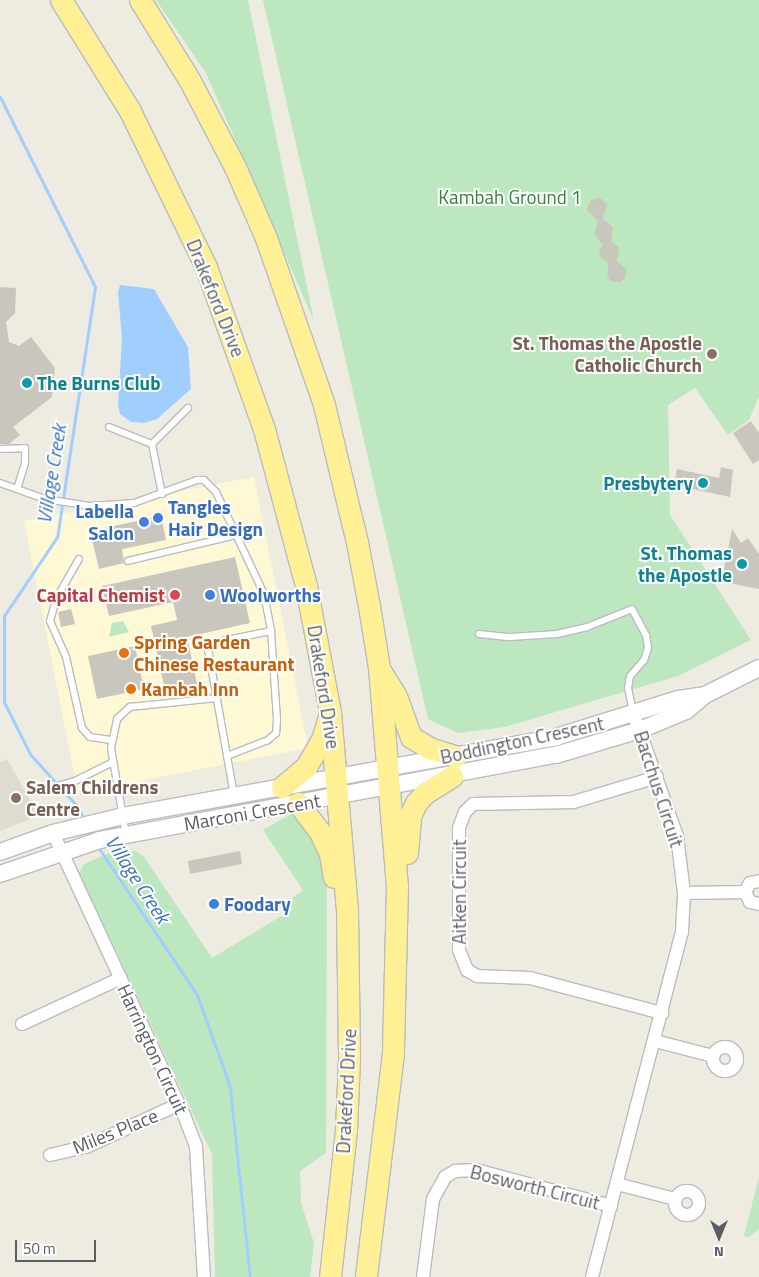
<!DOCTYPE html>
<style>
body{margin:0}
#map{position:relative;width:759px;height:1277px;overflow:hidden;background:#eeece1;font-family:"Titillium Web",sans-serif}
div>[style]{position:absolute}
[style*='--x']{left:calc(var(--x)*1px);top:calc(var(--y)*1px);width:calc(var(--w)*1px);rotate:calc(var(--a)*1deg)}
.commercial>*{inset:0;background:#fff8d5}
.education>*{inset:0;background:#dedbd0}
.green>*{inset:0;background:#bce7bf}
.water>*{inset:0;background:#a0cfff}
.stream>*{height:3px;margin:-1.5px;padding:0 1.5px;transform-origin:1.5px;border-radius:1.5px;background:#a0cfff}
.building>*{inset:0;background:#c9c6be}
.roads{filter:drop-shadow(1px 0 #b9bbc1) drop-shadow(-1px 0 #b9bbc1) drop-shadow(0 1px #b9bbc1) drop-shadow(0 -1px #b9bbc1)}
.service>*{height:6px;margin:-3px;padding:0 3px;transform-origin:3px;border-radius:3px;background:#fff}
.minor>*{height:12px;margin:-6px;padding:0 6px;transform-origin:6px;border-radius:6px;background:#fff}
.minor>.ring{margin:-6px;padding:0;box-sizing:content-box;background:none;border:12px solid #fff;border-radius:50%}
.tertiary>*{height:16px;margin:-8px;padding:0 8px;transform-origin:8px;border-radius:8px;background:#fff}
.trunk>*{height:21px;margin:-10.5px;padding:0 10.5px;transform-origin:10.5px;border-radius:10.5px;background:#fff096}
.dots>*{width:14px;height:14px;translate:-50% -50%;box-sizing:border-box;border:2px solid #fff;border-radius:50%}
span{translate:-50% -50%;white-space:nowrap;text-align:center;line-height:1.15;-webkit-text-stroke:4px #fff;paint-order:stroke}
.park-label{font-size:19px;color:#2f8539}
.street-label{font-size:19px;color:#5a5d63}
.education-label{font-size:19px;color:#785e54;font-weight:700}
.right{translate:-100% -50%;text-align:right}
.left{translate:0 -50%;text-align:left}
.culture-label{font-size:19px;color:#0d838f;font-weight:700}
.shop-label{font-size:19px;color:#366cbe;font-weight:700}
.health-label{font-size:19px;color:#be3a42;font-weight:700}
.food-label{font-size:19px;color:#c56008;font-weight:700}
.water-label{font-size:20px;color:#3a72c0;font-style:italic}
.north{position:absolute;left:694px;top:1212px;width:50px;height:50px;-webkit-text-stroke:4px #fff;paint-order:stroke;rotate:180deg;font-size:14px;font-weight:700;line-height:20px;text-align:center;color:#5a5d63}
.north::after{content:'';display:block;margin:auto;width:18px;height:22px;background:#5a5d63;clip-path:polygon(50% 0,100% 100%,50% 72%,0 100%)}
.scale{position:absolute;left:15px;top:1240px;width:81px;height:22px;box-sizing:border-box;border:2px solid #5a5d63;border-top:0;padding-left:6px;font-size:15px;line-height:18px;white-space:nowrap;color:#5a5d63;-webkit-text-stroke:4px #fff;paint-order:stroke}
</style>
<div id="map">
<div class="commercial">
<i style="clip-path:polygon(254px 477px,308px 748px,78px 793px,24px 521px)"></i>
</div>
<div class="education">
<i style="clip-path:polygon(7px 759px,35px 809px,28px 820px,0 831px,0 762px)"></i>
</div>
<div class="green">
<i style="clip-path:polygon(156px 0,248px 0,314px 321px,206px 73px)"></i>
<i style="clip-path:polygon(263px 0,759px 0,759px 396px,749px 420px,728px 435px,695px 388px,668px 405px,670px 515px,751px 640px,678px 676px,505px 727px,458px 733px,428px 719px)"></i>
<i style="clip-path:polygon(123px 621px,129px 632px,109px 637px,112px 623px)"></i>
<i style="clip-path:polygon(296px 811px,327px 866px,326px 1153px,300px 1171px,301px 1203px,314px 1243px,310px 1277px,215px 1277px,212px 1154px,79px 873px,84px 864px,109px 853px,136px 851px,144px 857px,212px 958px,293px 909px,288px 901px,303px 890px,263px 830px)"></i>
<i style="clip-path:polygon(759px 1177px,759px 1229px,749px 1237px,744px 1236px)"></i>
</div>
<div class="water">
<i style="clip-path:polygon(120px 285px,154px 289px,188px 347px,191px 389px,157px 419px,144px 423px,131px 422px,120px 414px,118px 404px,122px 338px,118px 292px)"></i>
</div>
<div class="stream">
<i style="--x:0;--y:97;--w:212;--a:63.4"></i>
<i style="--x:95;--y:287;--w:253;--a:98.6"></i>
<i style="--x:57;--y:537;--w:95;--a:123.9"></i>
<i style="--x:4;--y:616;--w:86;--a:90"></i>
<i style="--x:4;--y:702;--w:58;--a:63.4"></i>
<i style="--x:30;--y:754;--w:70;--a:47.9"></i>
<i style="--x:77;--y:806;--w:15;--a:62"></i>
<i style="--x:98;--y:847;--w:178;--a:56.2"></i>
<i style="--x:197;--y:995;--w:85;--a:70.1"></i>
<i style="--x:226;--y:1075;--w:14;--a:73"></i>
<i style="--x:230;--y:1088;--w:190;--a:84"></i>
</div>
<div class="building">
<i style="clip-path:polygon(599px 197px,607px 204px,603px 219px,613px 227px,611px 241px,619px 248px,617px 261px,626px 269px,625px 278px,620px 282px,611px 281px,607px 276px,609px 263px,601px 258px,599px 252px,603px 245px,594px 234px,598px 221px,587px 210px,590px 201px)"></i>
<i style="clip-path:polygon(0 287px,16px 288px,15px 313px,6px 322px,9px 342px,19px 346px,31px 337px,55px 368px,52px 397px,13px 427px,20px 435px,9px 444px,0 444px)"></i>
<i style="clip-path:polygon(751px 421px,759px 433px,759px 460px,753px 464px,733px 433px)"></i>
<i style="clip-path:polygon(721px 467px,733px 470px,730px 497px,674px 485px,677px 469px,719px 478px)"></i>
<i style="clip-path:polygon(161px 516px,166px 540px,122px 549px,124px 563px,99px 569px,90px 531px)"></i>
<i style="clip-path:polygon(732px 529px,741px 543px,748px 538px,759px 554px,759px 589px,728px 583px,723px 575px)"></i>
<i style="clip-path:polygon(235px 557px,250px 623px,187px 637px,198px 688px,166px 695px,151px 626px,177px 620px,173px 602px,109px 616px,102px 586px)"></i>
<i style="clip-path:polygon(71px 609px,75px 624px,61px 627px,58px 612px)"></i>
<i style="clip-path:polygon(135px 646px,144px 689px,97px 699px,88px 656px)"></i>
<i style="clip-path:polygon(240px 851px,242px 864px,190px 874px,188px 861px)"></i>
</div>
<div class="roads">
<div class="service">
<i style="--x:109;--y:427;--w:46;--a:21.6"></i>
<i style="--x:152;--y:444;--w:51;--a:78.7"></i>
<i style="--x:152;--y:444;--w:51;--a:-45"></i>
<i style="--x:0;--y:449;--w:25;--a:-2"></i>
<i style="--x:25;--y:448;--w:15;--a:90"></i>
<i style="--x:25;--y:463;--w:27;--a:107"></i>
<i style="--x:0;--y:483;--w:48;--a:19.6"></i>
<i style="--x:45;--y:499;--w:47;--a:8.7"></i>
<i style="--x:91;--y:506;--w:43;--a:-4"></i>
<i style="--x:134;--y:503;--w:67;--a:-20.1"></i>
<i style="--x:197;--y:480;--w:7;--a:0"></i>
<i style="--x:204;--y:480;--w:17;--a:45"></i>
<i style="--x:216;--y:492;--w:113;--a:64.8"></i>
<i style="--x:264;--y:594;--w:38;--a:79"></i>
<i style="--x:271;--y:631;--w:89;--a:86.1"></i>
<i style="--x:277;--y:720;--w:13;--a:94"></i>
<i style="--x:276;--y:733;--w:11;--a:139"></i>
<i style="--x:268;--y:740;--w:44;--a:158.7"></i>
<i style="--x:79;--y:559;--w:46;--a:119.9"></i>
<i style="--x:56;--y:599;--w:23;--a:105"></i>
<i style="--x:50;--y:621;--w:39;--a:66"></i>
<i style="--x:66;--y:657;--w:73;--a:77.3"></i>
<i style="--x:82;--y:728;--w:12;--a:48"></i>
<i style="--x:90;--y:737;--w:21;--a:8"></i>
<i style="--x:128;--y:561;--w:111;--a:-13.5"></i>
<i style="--x:479;--y:634;--w:31;--a:6"></i>
<i style="--x:510;--y:637;--w:47;--a:-3.7"></i>
<i style="--x:557;--y:634;--w:31;--a:-13"></i>
<i style="--x:587;--y:627;--w:48;--a:-21.8"></i>
<i style="--x:632;--y:609;--w:30;--a:62"></i>
<i style="--x:646;--y:635;--w:13;--a:81"></i>
<i style="--x:648;--y:648;--w:13;--a:108"></i>
<i style="--x:644;--y:660;--w:21;--a:131"></i>
<i style="--x:630;--y:676;--w:12;--a:99"></i>
<i style="--x:628;--y:688;--w:24;--a:78"></i>
<i style="--x:46;--y:789;--w:28;--a:-15"></i>
<i style="--x:73;--y:782;--w:45;--a:-26.6"></i>
<i style="--x:234;--y:795;--w:153;--a:-100.1"></i>
<i style="--x:207;--y:644;--w:65;--a:-11.5"></i>
<i style="--x:126;--y:835;--w:88;--a:-99.8"></i>
<i style="--x:111;--y:748;--w:30;--a:-78"></i>
<i style="--x:117;--y:719;--w:18;--a:-43"></i>
<i style="--x:130;--y:707;--w:87;--a:-5.9"></i>
</div>
<div class="minor">
<i style="--x:657;--y:777;--w:88;--a:163.4"></i>
<i style="--x:573;--y:802;--w:100;--a:178.9"></i>
<i style="--x:473;--y:804;--w:11;--a:135"></i>
<i style="--x:465;--y:812;--w:17;--a:111"></i>
<i style="--x:459;--y:828;--w:122;--a:90"></i>
<i style="--x:459;--y:950;--w:22;--a:68"></i>
<i style="--x:467;--y:970;--w:12;--a:31"></i>
<i style="--x:477;--y:976;--w:53;--a:2.2"></i>
<i style="--x:530;--y:978;--w:137;--a:14.9"></i>
<i style="--x:53;--y:833;--w:311;--a:65.1"></i>
<i style="--x:184;--y:1115;--w:34;--a:69"></i>
<i style="--x:196;--y:1147;--w:130;--a:86.5"></i>
<i style="--x:759;--y:881;--w:9;--a:167"></i>
<i style="--x:750;--y:883;--w:10;--a:119"></i>
<i style="--x:745;--y:892;--w:11;--a:63"></i>
<i style="--x:750;--y:902;--w:9;--a:13"></i>
<i style="--x:684;--y:893;--w:61;--a:-0.9"></i>
<i style="--x:22;--y:1024;--w:109;--a:-24.9"></i>
<i style="--x:655;--y:1041;--w:60;--a:14.5"></i>
<i class="ring" style="left:713px;top:1047px;width:12px;height:12px"></i>
<i style="--x:50;--y:1155;--w:37;--a:-13"></i>
<i style="--x:86;--y:1147;--w:102;--a:-24.8"></i>
<i style="--x:617;--y:1184;--w:60;--a:14.5"></i>
<i class="ring" style="left:675px;top:1191px;width:12px;height:12px"></i>
<i style="--x:423;--y:1277;--w:79;--a:-82.7"></i>
<i style="--x:433;--y:1199;--w:25;--a:-61"></i>
<i style="--x:445;--y:1177;--w:12;--a:-31"></i>
<i style="--x:455;--y:1171;--w:21;--a:-3"></i>
<i style="--x:476;--y:1170;--w:140;--a:14.9"></i>
<i style="--x:592;--y:1277;--w:357;--a:-75.4"></i>
<i style="--x:682;--y:932;--w:39;--a:-87"></i>
<i style="--x:684;--y:893;--w:57;--a:-97"></i>
<i style="--x:677;--y:836;--w:128;--a:-109.6"></i>
</div>
<div class="tertiary">
<i style="--x:0;--y:852;--w:56;--a:-19.7"></i>
<i style="--x:53;--y:833;--w:72;--a:-13.7"></i>
<i style="--x:123;--y:816;--w:440;--a:-10.3"></i>
<i style="--x:556;--y:737;--w:128;--a:-17.3"></i>
<i style="--x:678;--y:699;--w:27;--a:-8"></i>
<i style="--x:705;--y:695;--w:60;--a:-26.6"></i>
<i style="--x:0;--y:874;--w:106;--a:-18.8"></i>
<i style="--x:100;--y:840;--w:464;--a:-10.6"></i>
<i style="--x:556;--y:755;--w:88;--a:-16.6"></i>
<i style="--x:640;--y:730;--w:50;--a:-22.4"></i>
<i style="--x:686;--y:711;--w:25;--a:-40"></i>
</div>
<div class="trunk">
<i style="--x:61;--y:0;--w:131;--a:58.1"></i>
<i style="--x:130;--y:111;--w:174;--a:64"></i>
<i style="--x:206;--y:267;--w:172;--a:70.3"></i>
<i style="--x:264;--y:429;--w:163;--a:75"></i>
<i style="--x:306;--y:586;--w:128;--a:79.2"></i>
<i style="--x:330;--y:712;--w:201;--a:85.1"></i>
<i style="--x:347;--y:912;--w:147;--a:89.2"></i>
<i style="--x:349;--y:1059;--w:71;--a:92.4"></i>
<i style="--x:346;--y:1130;--w:148;--a:96.2"></i>
<i style="--x:140;--y:0;--w:95;--a:58.3"></i>
<i style="--x:190;--y:81;--w:97;--a:62.4"></i>
<i style="--x:235;--y:167;--w:77;--a:66.4"></i>
<i style="--x:266;--y:238;--w:177;--a:70.8"></i>
<i style="--x:324;--y:405;--w:141;--a:76.5"></i>
<i style="--x:357;--y:542;--w:65;--a:79.4"></i>
<i style="--x:369;--y:606;--w:63;--a:80.8"></i>
<i style="--x:379;--y:668;--w:219;--a:85.3"></i>
<i style="--x:397;--y:886;--w:167;--a:91.4"></i>
<i style="--x:393;--y:1053;--w:226;--a:96.9"></i>
<i style="--x:381;--y:672;--w:28;--a:58"></i>
<i style="--x:396;--y:696;--w:44;--a:69.9"></i>
<i style="--x:411;--y:737;--w:21;--a:31"></i>
<i style="--x:429;--y:748;--w:28;--a:17"></i>
<i style="--x:282;--y:787;--w:31;--a:-40"></i>
<i style="--x:306;--y:767;--w:34;--a:-60"></i>
<i style="--x:323;--y:737;--w:19;--a:-74"></i>
<i style="--x:298;--y:803;--w:36;--a:53"></i>
<i style="--x:320;--y:832;--w:23;--a:65"></i>
<i style="--x:330;--y:853;--w:24;--a:81"></i>
<i style="--x:407;--y:853;--w:37;--a:-85"></i>
<i style="--x:410;--y:816;--w:14;--a:-65"></i>
<i style="--x:416;--y:803;--w:13;--a:-48"></i>
<i style="--x:425;--y:793;--w:32;--a:-32"></i>
</div>
</div>
<div class="dots">
<i style="left:712px;top:354px;background:#8d6e63"></i>
<i style="left:27px;top:383px;background:#0f9aa8"></i>
<i style="left:703px;top:483px;background:#0f9aa8"></i>
<i style="left:158px;top:518px;background:#3f7fe0"></i>
<i style="left:144px;top:522px;background:#3f7fe0"></i>
<i style="left:742px;top:564px;background:#0f9aa8"></i>
<i style="left:175px;top:595px;background:#e0444e"></i>
<i style="left:210px;top:595px;background:#3f7fe0"></i>
<i style="left:124px;top:653px;background:#e8710a"></i>
<i style="left:131px;top:689px;background:#e8710a"></i>
<i style="left:16px;top:798px;background:#8d6e63"></i>
<i style="left:214px;top:904px;background:#3f7fe0"></i>
</div>
<div class="park-label">
<span style="left:510px;top:197px">Kambah Ground 1</span>
</div>
<div class="street-label">
<span style="left:216px;top:298px;rotate:68deg">Drakeford Drive</span>
<span style="left:324px;top:687px;rotate:81deg">Drakeford Drive</span>
<span style="left:522px;top:740px;rotate:-12deg">Boddington Crescent</span>
<span style="left:659px;top:789px;rotate:72deg">Bacchus Circuit</span>
<span style="left:252px;top:812px;rotate:-10deg">Marconi Crescent</span>
<span style="left:459px;top:892px;rotate:-90deg">Aitken Circuit</span>
<span style="left:153px;top:1049px;rotate:65deg">Harrington Circuit</span>
<span style="left:346px;top:1091px;rotate:-87deg">Drakeford Drive</span>
<span style="left:115px;top:1131px;rotate:-22deg">Miles Place</span>
<span style="left:535px;top:1187px;rotate:14deg">Bosworth Circuit</span>
</div>
<div class="education-label">
<span class="right" style="left:702px;top:354px">St. Thomas the Apostle<br>Catholic Church</span>
<span class="left" style="left:26px;top:798px">Salem Childrens<br>Centre</span>
</div>
<div class="culture-label">
<span class="left" style="left:37px;top:383px">The Burns Club</span>
<span class="right" style="left:693px;top:483px">Presbytery</span>
<span class="right" style="left:732px;top:564px">St. Thomas<br>the Apostle</span>
</div>
<div class="shop-label">
<span class="left" style="left:168px;top:518px">Tangles<br>Hair Design</span>
<span class="right" style="left:134px;top:522px">Labella<br>Salon</span>
<span class="left" style="left:220px;top:595px">Woolworths</span>
<span class="left" style="left:224px;top:904px">Foodary</span>
</div>
<div class="health-label">
<span class="right" style="left:165px;top:595px">Capital Chemist</span>
</div>
<div class="food-label">
<span class="left" style="left:134px;top:653px">Spring Garden<br>Chinese Restaurant</span>
<span class="left" style="left:141px;top:689px">Kambah Inn</span>
</div>
<div class="water-label">
<span style="left:51px;top:474px;rotate:-81deg">Village Creek</span>
<span style="left:138px;top:879px;rotate:57deg">Village Creek</span>
</div>
<div class="north">N</div>
<div class="scale">50 m</div>
</div>
